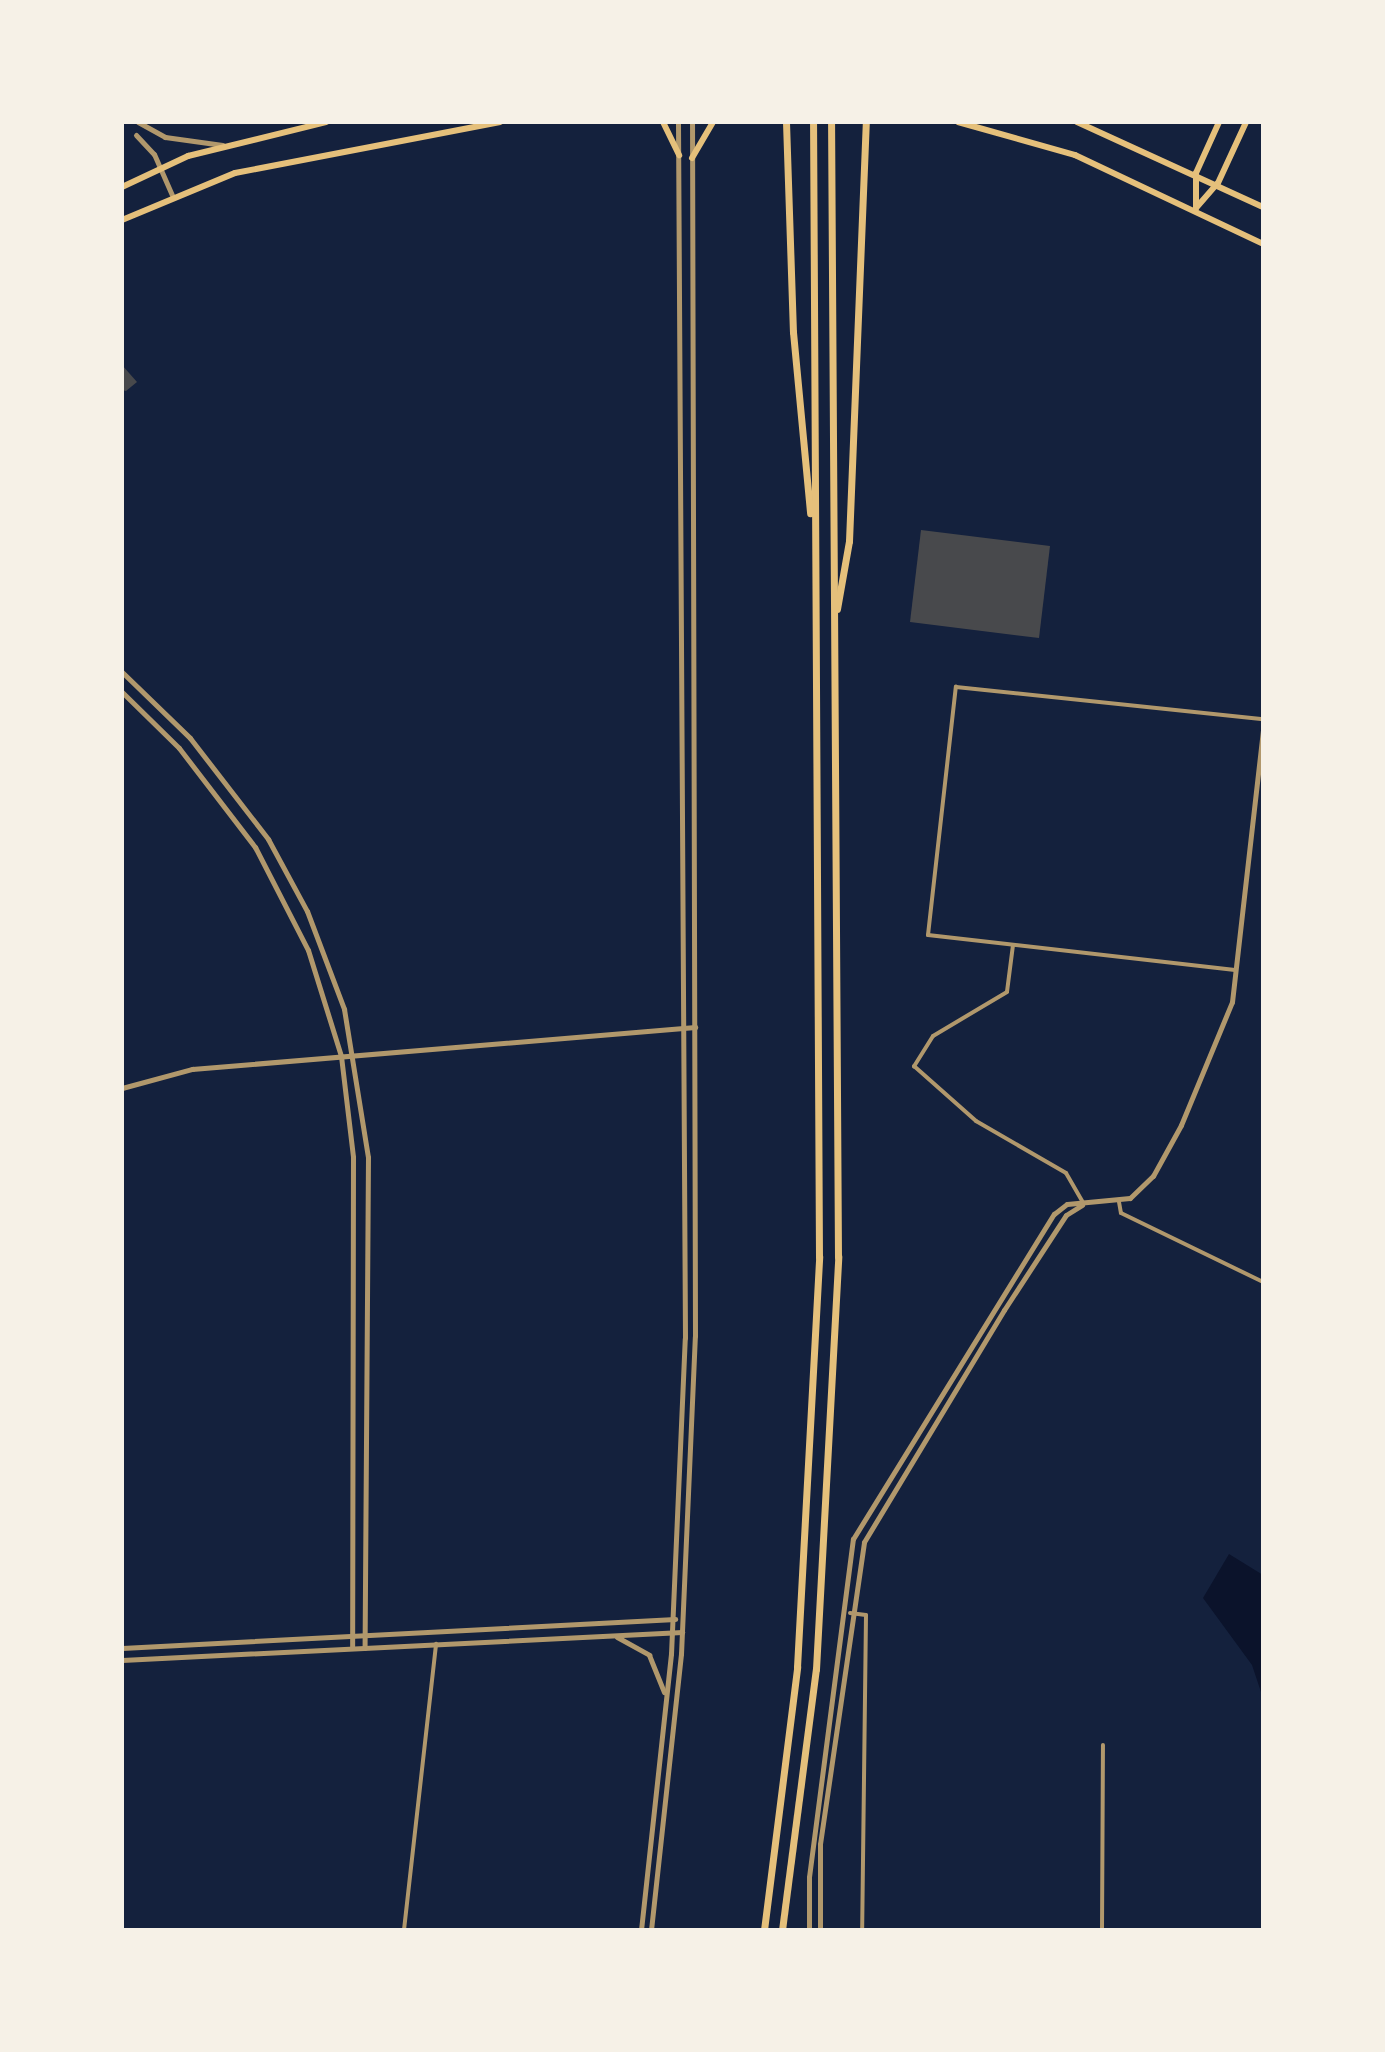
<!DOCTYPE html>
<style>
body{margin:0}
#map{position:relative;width:1385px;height:2052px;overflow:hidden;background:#14213d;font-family:"Golos Text",sans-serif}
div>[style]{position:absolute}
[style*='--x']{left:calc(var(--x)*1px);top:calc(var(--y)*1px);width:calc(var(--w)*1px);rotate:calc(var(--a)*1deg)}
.water>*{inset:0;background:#0b132b}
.building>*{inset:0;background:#48494c}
.minor>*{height:4px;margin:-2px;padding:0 2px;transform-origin:2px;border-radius:2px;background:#b1986c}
.tertiary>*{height:5px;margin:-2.5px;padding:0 2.5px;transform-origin:2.5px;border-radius:2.5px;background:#b1986c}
.secondary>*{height:6px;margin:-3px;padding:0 3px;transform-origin:3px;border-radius:3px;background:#e5c07b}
.primary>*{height:6px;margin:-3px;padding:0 3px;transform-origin:3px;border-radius:3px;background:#e5c07b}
.motorway>*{height:7px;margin:-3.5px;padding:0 3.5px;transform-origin:3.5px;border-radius:3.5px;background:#e5c07b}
span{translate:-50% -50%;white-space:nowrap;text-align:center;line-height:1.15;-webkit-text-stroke:6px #f6f1e7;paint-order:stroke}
.frame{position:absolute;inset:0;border:124px solid #f6f1e7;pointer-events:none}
</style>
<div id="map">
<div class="water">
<i style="clip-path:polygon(1229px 1554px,1263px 1575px,1263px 1698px,1252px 1665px,1203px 1598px)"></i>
</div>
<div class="building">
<i style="clip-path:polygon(122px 365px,137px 382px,126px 391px,122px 390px)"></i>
<i style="clip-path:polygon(921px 530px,1050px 546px,1039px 638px,910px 622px)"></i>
</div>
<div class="minor">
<i style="--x:1013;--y:945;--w:47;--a:97.3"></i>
<i style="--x:1007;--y:992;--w:86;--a:149.3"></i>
<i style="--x:933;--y:1036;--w:36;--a:122"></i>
<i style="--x:914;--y:1066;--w:83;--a:41.6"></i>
<i style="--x:976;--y:1121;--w:104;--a:30"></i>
<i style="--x:1066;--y:1173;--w:34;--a:60"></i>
<i style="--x:1235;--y:970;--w:309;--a:-173.5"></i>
<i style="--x:928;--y:935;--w:250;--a:-83.6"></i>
<i style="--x:956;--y:687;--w:309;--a:6"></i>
<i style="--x:1119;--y:1202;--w:11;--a:80"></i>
<i style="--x:1121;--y:1213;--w:158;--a:25.9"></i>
<i style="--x:850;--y:1613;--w:16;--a:7"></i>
<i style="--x:866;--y:1615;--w:315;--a:90.7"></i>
<i style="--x:404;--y:1930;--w:288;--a:-83.6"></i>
<i style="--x:1102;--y:1930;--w:185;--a:-89.7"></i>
</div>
<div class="tertiary">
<i style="--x:138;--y:122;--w:31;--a:29"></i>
<i style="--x:165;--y:137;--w:58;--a:8"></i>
<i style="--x:136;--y:135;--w:26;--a:47"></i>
<i style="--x:154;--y:154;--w:45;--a:66.3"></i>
<i style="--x:122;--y:672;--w:95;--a:44.1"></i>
<i style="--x:190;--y:738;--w:128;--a:52.3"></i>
<i style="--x:268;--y:839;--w:82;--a:61.6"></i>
<i style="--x:307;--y:911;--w:105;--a:69.3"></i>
<i style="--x:344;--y:1009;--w:150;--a:80.8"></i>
<i style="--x:368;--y:1157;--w:491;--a:90.4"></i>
<i style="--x:122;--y:692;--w:80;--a:44.5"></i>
<i style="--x:179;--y:748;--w:125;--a:52.5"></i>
<i style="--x:255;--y:847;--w:116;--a:62.8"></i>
<i style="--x:308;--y:950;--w:111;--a:72.7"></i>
<i style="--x:341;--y:1056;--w:102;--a:83.2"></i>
<i style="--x:353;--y:1157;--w:491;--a:90.1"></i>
<i style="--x:122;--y:1088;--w:73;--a:-15.2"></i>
<i style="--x:192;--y:1069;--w:505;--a:-4.77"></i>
<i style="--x:617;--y:1637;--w:37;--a:29"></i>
<i style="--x:649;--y:1655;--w:40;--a:68"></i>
<i style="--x:122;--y:1648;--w:554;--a:-3"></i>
<i style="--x:122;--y:1660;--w:561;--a:-2.86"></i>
<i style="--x:641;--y:1930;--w:278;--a:-83.8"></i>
<i style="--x:671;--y:1654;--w:316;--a:-87.5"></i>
<i style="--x:685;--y:1338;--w:1216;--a:-90.33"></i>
<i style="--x:651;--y:1930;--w:278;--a:-83.8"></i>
<i style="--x:681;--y:1654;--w:318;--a:-87.5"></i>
<i style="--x:695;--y:1336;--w:1214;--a:-90.14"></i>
<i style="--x:809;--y:1930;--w:53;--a:-90"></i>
<i style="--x:809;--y:1877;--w:341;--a:-82.6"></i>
<i style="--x:853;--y:1539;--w:382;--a:-58.3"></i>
<i style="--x:1054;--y:1214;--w:16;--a:-38"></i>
<i style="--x:1067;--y:1204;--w:63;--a:-5.4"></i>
<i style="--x:1130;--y:1198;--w:32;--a:-44"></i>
<i style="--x:1153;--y:1176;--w:58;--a:-61.2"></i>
<i style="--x:1181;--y:1125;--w:133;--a:-67.5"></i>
<i style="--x:1232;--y:1002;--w:274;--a:-83.5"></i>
<i style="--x:820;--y:1930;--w:86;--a:-90"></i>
<i style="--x:820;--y:1844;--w:305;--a:-81.7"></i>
<i style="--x:864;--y:1542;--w:271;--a:-58.9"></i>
<i style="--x:1004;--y:1310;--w:113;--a:-56.9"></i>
<i style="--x:1066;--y:1215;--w:19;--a:-32"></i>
</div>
<div class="secondary">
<i style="--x:1196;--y:208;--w:33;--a:-49"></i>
<i style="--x:1218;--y:183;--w:67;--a:-65.3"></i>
<i style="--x:1196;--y:208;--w:35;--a:-90"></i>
<i style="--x:1196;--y:173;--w:56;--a:-65.7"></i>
</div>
<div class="primary">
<i style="--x:663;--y:122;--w:37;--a:64"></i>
<i style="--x:958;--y:122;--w:122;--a:15.8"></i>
<i style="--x:1075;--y:155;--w:208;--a:25.3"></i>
<i style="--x:1077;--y:122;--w:205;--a:24.6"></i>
<i style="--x:692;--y:158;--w:42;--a:-59.7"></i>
<i style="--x:122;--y:187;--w:73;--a:-25.2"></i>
<i style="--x:188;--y:156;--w:142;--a:-13.8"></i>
<i style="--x:122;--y:220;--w:122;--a:-22.6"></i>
<i style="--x:235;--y:173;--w:270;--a:-10.9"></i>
</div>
<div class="motorway">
<i style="--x:786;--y:122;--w:210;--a:88.1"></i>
<i style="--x:793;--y:332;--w:182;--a:84.6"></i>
<i style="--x:837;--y:609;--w:69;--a:-80"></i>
<i style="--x:849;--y:541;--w:419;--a:-87.7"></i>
<i style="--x:764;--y:1930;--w:265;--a:-82.8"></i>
<i style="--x:797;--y:1667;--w:411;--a:-86.9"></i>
<i style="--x:819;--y:1257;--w:1135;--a:-90.3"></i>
<i style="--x:782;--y:1930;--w:263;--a:-82.6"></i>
<i style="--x:816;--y:1669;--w:413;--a:-86.9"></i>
<i style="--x:838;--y:1257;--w:1135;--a:-90.35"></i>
</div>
<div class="frame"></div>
</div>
